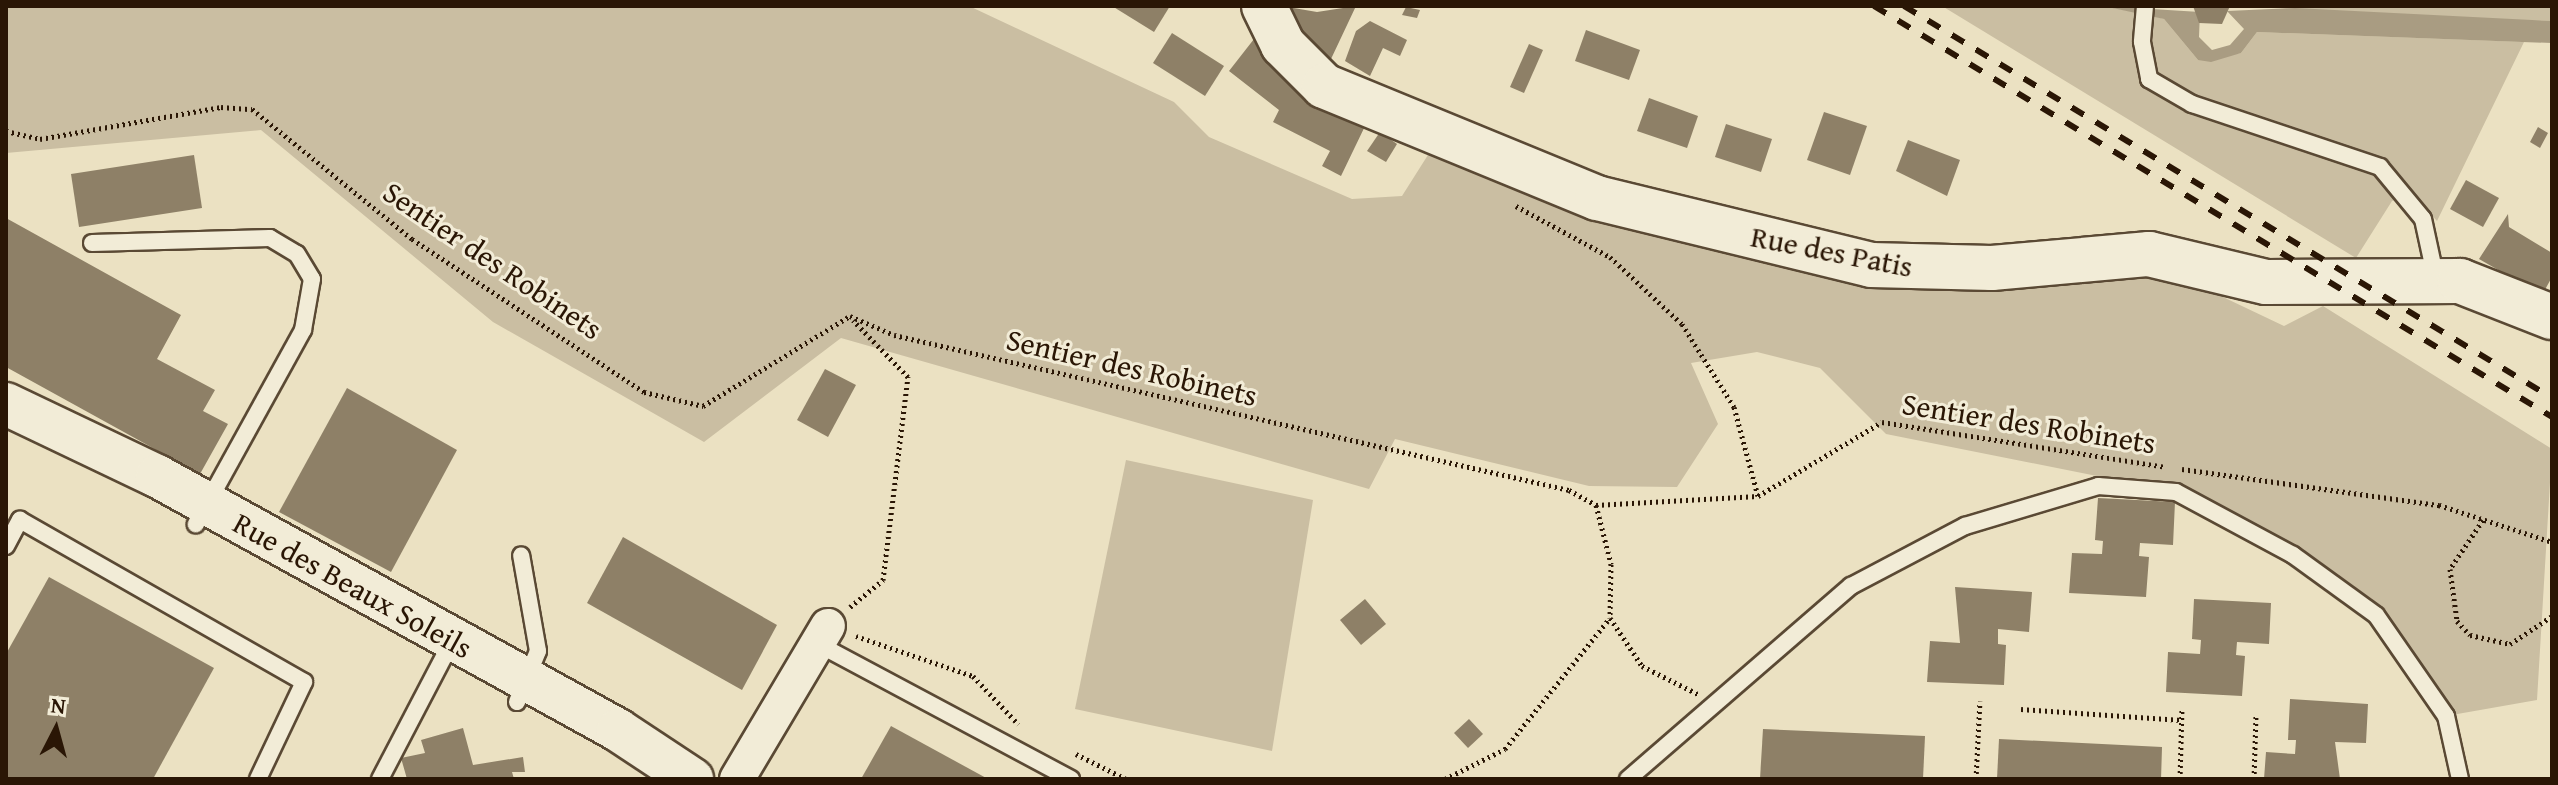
<!DOCTYPE html>
<style>
body{margin:0}
#map{position:relative;width:2558px;height:785px;overflow:hidden;background:#ebe1c2;font-family:"Gentium Book Plus",serif}
div>[style]{position:absolute}
[style*='--x']{left:calc(var(--x)*1px);top:calc(var(--y)*1px);width:calc(var(--w)*1px);rotate:calc(var(--a)*1deg)}
.green>*{inset:0;background:#cabea2}
.water>*{inset:0;background:#a99c82}
.building>*{inset:0;background:#8e8067}
.path>*{height:5px;margin-top:-2.5px;transform-origin:0;background:repeating-linear-gradient(90deg,#2a1605 0 2px,transparent 0 6px)}
.roads{filter:drop-shadow(2px 0 #5a4934) drop-shadow(-2px 0 #5a4934) drop-shadow(0 2px #5a4934) drop-shadow(0 -2px #5a4934)}
.service>*{height:16px;margin:-8px;padding:0 8px;transform-origin:8px;border-radius:8px;background:#f2ecd7}
.minor>*{height:34px;margin:-17px;padding:0 17px;transform-origin:17px;border-radius:17px;background:#f2ecd7}
.tertiary>*{height:42px;margin:-21px;padding:0 21px;transform-origin:21px;border-radius:21px;background:#f2ecd7}
.secondary>*{height:44px;margin:-22px;padding:0 22px;transform-origin:22px;border-radius:22px;background:#f2ecd7}
.rail>*{height:6px;margin-top:-3px;transform-origin:0;background:repeating-linear-gradient(90deg,#2a1605 0 14px,transparent 0 28px)}
span{translate:-50% -50%;white-space:nowrap;text-align:center;line-height:1.15;-webkit-text-stroke:6px #f2ecd7;paint-order:stroke}
.street-label{font-size:30px;color:#2a1605}
.frame{position:absolute;inset:0;border:8px solid #2a1605;pointer-events:none}
.north{position:absolute;left:16px;top:689px;width:80px;height:80px;-webkit-text-stroke:6px #f2ecd7;paint-order:stroke;rotate:6deg;font-size:22px;font-weight:700;line-height:32px;text-align:center;color:#2a1605}
.north::after{content:'';display:block;margin:auto;width:28px;height:36px;background:#2a1605;clip-path:polygon(50% 0,100% 100%,50% 72%,0 100%)}
</style>
<div id="map">
<div class="green">
<i style="clip-path:polygon(6px 6px,969px 6px,1174px 102px,1209px 137px,1352px 199px,1402px 196px,1433px 147px,1753px 256px,2110px 265px,2183px 278px,2284px 326px,2323px 306px,2552px 449px,2537px 700px,2446px 716px,2376px 615px,2177px 492px,1886px 434px,1820px 368px,1757px 352px,1691px 363px,1718px 424px,1677px 487px,1589px 486px,1395px 439px,1369px 489px,841px 338px,704px 442px,493px 322px,261px 130px,6px 153px)"></i>
<i style="clip-path:polygon(1942px 6px,2103px 6px,2151px 15px,2164px 19px,2198px 60px,2241px 53px,2257px 32px,2524px 42px,2437px 221px,2413px 194px,2392px 201px,2356px 258px)"></i>
<i style="clip-path:polygon(2260px 6px,2552px 6px,2552px 21px,2377px 18px)"></i>
<i style="clip-path:polygon(1126px 460px,1313px 500px,1272px 751px,1075px 709px)"></i>
</div>
<div class="water">
<i style="clip-path:polygon(2103px 6px,2200px 12px,2199px 37px,2212px 50px,2230px 45px,2244px 29px,2227px 11px,2295px 8px,2552px 21px,2552px 43px,2257px 32px,2241px 53px,2211px 62px,2198px 60px,2164px 19px)"></i>
</div>
<div class="building">
<i style="clip-path:polygon(1112px 6px,1170px 6px,1154px 32px)"></i>
<i style="clip-path:polygon(1282px 6px,1317px 12px,1356px 6px,1331px 59px,1308px 47px)"></i>
<i style="clip-path:polygon(2193px 6px,2230px 6px,2222px 24px,2199px 23px)"></i>
<i style="clip-path:polygon(1406px 7px,1420px 10px,1417px 18px,1402px 15px)"></i>
<i style="clip-path:polygon(1370px 21px,1407px 40px,1400px 56px,1383px 48px,1370px 76px,1345px 61px,1356px 31px)"></i>
<i style="clip-path:polygon(1586px 30px,1640px 50px,1629px 80px,1575px 61px)"></i>
<i style="clip-path:polygon(1172px 33px,1224px 66px,1205px 96px,1153px 63px)"></i>
<i style="clip-path:polygon(1254px 39px,1293px 83px,1367px 122px,1341px 176px,1322px 166px,1330px 151px,1273px 122px,1279px 110px,1229px 71px)"></i>
<i style="clip-path:polygon(1529px 44px,1543px 50px,1524px 93px,1510px 87px)"></i>
<i style="clip-path:polygon(1649px 98px,1698px 116px,1687px 148px,1637px 131px)"></i>
<i style="clip-path:polygon(1824px 112px,1867px 126px,1850px 175px,1807px 160px)"></i>
<i style="clip-path:polygon(1726px 124px,1772px 139px,1761px 172px,1715px 157px)"></i>
<i style="clip-path:polygon(2538px 127px,2548px 133px,2540px 148px,2530px 142px)"></i>
<i style="clip-path:polygon(1380px 132px,1397px 144px,1386px 162px,1367px 151px)"></i>
<i style="clip-path:polygon(1908px 140px,1960px 160px,1947px 196px,1896px 171px)"></i>
<i style="clip-path:polygon(194px 155px,202px 208px,79px 227px,71px 174px)"></i>
<i style="clip-path:polygon(2466px 180px,2499px 198px,2483px 227px,2450px 209px)"></i>
<i style="clip-path:polygon(2508px 214px,2509px 227px,2552px 253px,2552px 277px,2542px 295px,2479px 259px)"></i>
<i style="clip-path:polygon(6px 218px,181px 315px,157px 359px,215px 390px,203px 411px,228px 424px,200px 474px,6px 367px)"></i>
<i style="clip-path:polygon(825px 369px,856px 385px,828px 437px,797px 420px)"></i>
<i style="clip-path:polygon(347px 388px,457px 450px,391px 572px,279px 512px)"></i>
<i style="clip-path:polygon(2098px 498px,2175px 502px,2173px 545px,2140px 543px,2139px 556px,2149px 557px,2146px 597px,2069px 593px,2072px 553px,2102px 554px,2103px 541px,2095px 540px)"></i>
<i style="clip-path:polygon(623px 537px,777px 625px,742px 690px,587px 603px)"></i>
<i style="clip-path:polygon(49px 577px,214px 668px,153px 779px,6px 779px,6px 654px)"></i>
<i style="clip-path:polygon(1955px 587px,2032px 592px,2029px 632px,1998px 629px,1998px 644px,2006px 645px,2004px 685px,1927px 682px,1930px 641px,1960px 643px)"></i>
<i style="clip-path:polygon(1365px 599px,1386px 624px,1361px 645px,1340px 620px)"></i>
<i style="clip-path:polygon(2194px 599px,2271px 603px,2269px 644px,2237px 642px,2236px 655px,2245px 656px,2242px 696px,2166px 692px,2168px 652px,2200px 654px,2201px 640px,2192px 639px)"></i>
<i style="clip-path:polygon(2290px 699px,2368px 704px,2366px 743px,2335px 742px,2340px 779px,2264px 779px,2266px 752px,2295px 754px,2296px 740px,2288px 740px)"></i>
<i style="clip-path:polygon(1469px 719px,1483px 734px,1468px 748px,1454px 733px)"></i>
<i style="clip-path:polygon(891px 726px,988px 779px,861px 779px)"></i>
<i style="clip-path:polygon(463px 728px,473px 765px,523px 757px,525px 772px,512px 772px,514px 779px,407px 779px,401px 758px,425px 753px,421px 740px)"></i>
<i style="clip-path:polygon(1763px 729px,1925px 736px,1923px 779px,1760px 779px)"></i>
<i style="clip-path:polygon(1999px 739px,2162px 747px,2161px 779px,1997px 779px)"></i>
</div>
<div class="path">
<i style="--x:6;--y:131;--w:35;--a:13"></i>
<i style="--x:40;--y:139;--w:184;--a:-10"></i>
<i style="--x:221;--y:107;--w:31;--a:4"></i>
<i style="--x:252;--y:109;--w:206;--a:39.1"></i>
<i style="--x:412;--y:239;--w:278;--a:33.4"></i>
<i style="--x:644;--y:392;--w:61;--a:13.3"></i>
<i style="--x:703;--y:406;--w:172;--a:-31.5"></i>
<i style="--x:850;--y:316;--w:48;--a:23.4"></i>
<i style="--x:894;--y:335;--w:693;--a:12.93"></i>
<i style="--x:1569;--y:490;--w:31;--a:29"></i>
<i style="--x:1596;--y:505;--w:162;--a:-3.2"></i>
<i style="--x:1758;--y:496;--w:144;--a:-30.8"></i>
<i style="--x:1882;--y:422;--w:287;--a:9"></i>
<i style="--x:1516;--y:206;--w:107;--a:28.5"></i>
<i style="--x:1610;--y:257;--w:98;--a:42.9"></i>
<i style="--x:1682;--y:324;--w:98;--a:57.9"></i>
<i style="--x:1734;--y:407;--w:92;--a:74.9"></i>
<i style="--x:2182;--y:469;--w:260;--a:8"></i>
<i style="--x:2439;--y:505;--w:119;--a:18.1"></i>
<i style="--x:1596;--y:505;--w:61;--a:75.7"></i>
<i style="--x:1611;--y:564;--w:54;--a:91.1"></i>
<i style="--x:2483;--y:520;--w:59;--a:124"></i>
<i style="--x:2450;--y:569;--w:52;--a:82.3"></i>
<i style="--x:2457;--y:621;--w:19;--a:47"></i>
<i style="--x:2470;--y:635;--w:41;--a:12.7"></i>
<i style="--x:2510;--y:644;--w:50;--a:-33.7"></i>
<i style="--x:850;--y:607;--w:43;--a:-39.3"></i>
<i style="--x:883;--y:580;--w:205;--a:-83"></i>
<i style="--x:908;--y:377;--w:79;--a:-134"></i>
<i style="--x:856;--y:636;--w:124;--a:18.9"></i>
<i style="--x:973;--y:676;--w:66;--a:46.8"></i>
<i style="--x:2021;--y:709;--w:161;--a:3.9"></i>
<i style="--x:1076;--y:754;--w:56;--a:26.6"></i>
<i style="--x:1445;--y:779;--w:67;--a:-26.6"></i>
<i style="--x:1505;--y:749;--w:168;--a:-51.3"></i>
<i style="--x:1610;--y:618;--w:58;--a:56.3"></i>
<i style="--x:1642;--y:666;--w:63;--a:26.6"></i>
<i style="--x:1976;--y:779;--w:78;--a:-87.1"></i>
<i style="--x:2180;--y:779;--w:71;--a:-88.4"></i>
<i style="--x:2254;--y:779;--w:65;--a:-88.2"></i>
</div>
<div class="roads">
<div class="service">
<i style="--x:2145;--y:6;--w:36;--a:95"></i>
<i style="--x:2142;--y:42;--w:38;--a:79"></i>
<i style="--x:2149;--y:79;--w:50;--a:30.2"></i>
<i style="--x:2192;--y:104;--w:198;--a:18.5"></i>
<i style="--x:2380;--y:167;--w:67;--a:50.4"></i>
<i style="--x:2423;--y:219;--w:61;--a:77.8"></i>
<i style="--x:92;--y:243;--w:178;--a:-1.6"></i>
<i style="--x:270;--y:238;--w:31;--a:31"></i>
<i style="--x:297;--y:254;--w:29;--a:59"></i>
<i style="--x:312;--y:279;--w:52;--a:100"></i>
<i style="--x:303;--y:330;--w:222;--a:118.9"></i>
<i style="--x:6;--y:546;--w:30;--a:-62"></i>
<i style="--x:20;--y:520;--w:327;--a:29.7"></i>
<i style="--x:304;--y:682;--w:107;--a:115.4"></i>
<i style="--x:818;--y:644;--w:287;--a:28.1"></i>
<i style="--x:517;--y:702;--w:55;--a:-67.6"></i>
<i style="--x:538;--y:651;--w:97;--a:-100"></i>
<i style="--x:380;--y:779;--w:156;--a:-62.4"></i>
<i style="--x:1628;--y:779;--w:295;--a:-40.9"></i>
<i style="--x:1851;--y:586;--w:129;--a:-27.8"></i>
<i style="--x:1965;--y:526;--w:139;--a:-16.7"></i>
<i style="--x:2098;--y:486;--w:78;--a:4.4"></i>
<i style="--x:2176;--y:492;--w:133;--a:28.3"></i>
<i style="--x:2293;--y:555;--w:102;--a:35.9"></i>
<i style="--x:2376;--y:615;--w:123;--a:55.3"></i>
<i style="--x:2446;--y:716;--w:65;--a:77.5"></i>
</div>
<div class="minor">
<i style="--x:737;--y:779;--w:178;--a:-59.3"></i>
</div>
<div class="tertiary">
<i style="--x:6;--y:404;--w:167;--a:25.5"></i>
<i style="--x:157;--y:476;--w:526;--a:28.85"></i>
<i style="--x:618;--y:730;--w:89;--a:33.5"></i>
</div>
<div class="secondary">
<i style="--x:1264;--y:6;--w:43;--a:64"></i>
<i style="--x:1283;--y:45;--w:58;--a:45"></i>
<i style="--x:1324;--y:86;--w:295;--a:22.3"></i>
<i style="--x:1597;--y:198;--w:282;--a:13.7"></i>
<i style="--x:1871;--y:265;--w:121;--a:1.4"></i>
<i style="--x:1992;--y:268;--w:158;--a:-5.1"></i>
<i style="--x:2149;--y:254;--w:120;--a:13.5"></i>
<i style="--x:2266;--y:282;--w:194;--a:-0.3"></i>
<i style="--x:2460;--y:281;--w:99;--a:21.4"></i>
</div>
</div>
<div class="rail">
<i style="--x:1874;--y:6;--w:793;--a:31.22"></i>
<i style="--x:1904;--y:6;--w:757;--a:31.17"></i>
</div>
<div class="street-label">
<span style="left:1832px;top:251px;rotate:11deg">Rue des Patis</span>
<span style="left:493px;top:260px;rotate:34deg">Sentier des Robinets</span>
<span style="left:1132px;top:367px;rotate:13deg">Sentier des Robinets</span>
<span style="left:2029px;top:423px;rotate:9deg">Sentier des Robinets</span>
<span style="left:353px;top:585px;rotate:29deg">Rue des Beaux Soleils</span>
</div>
<div class="frame"></div>
<div class="north">N</div>
</div>
